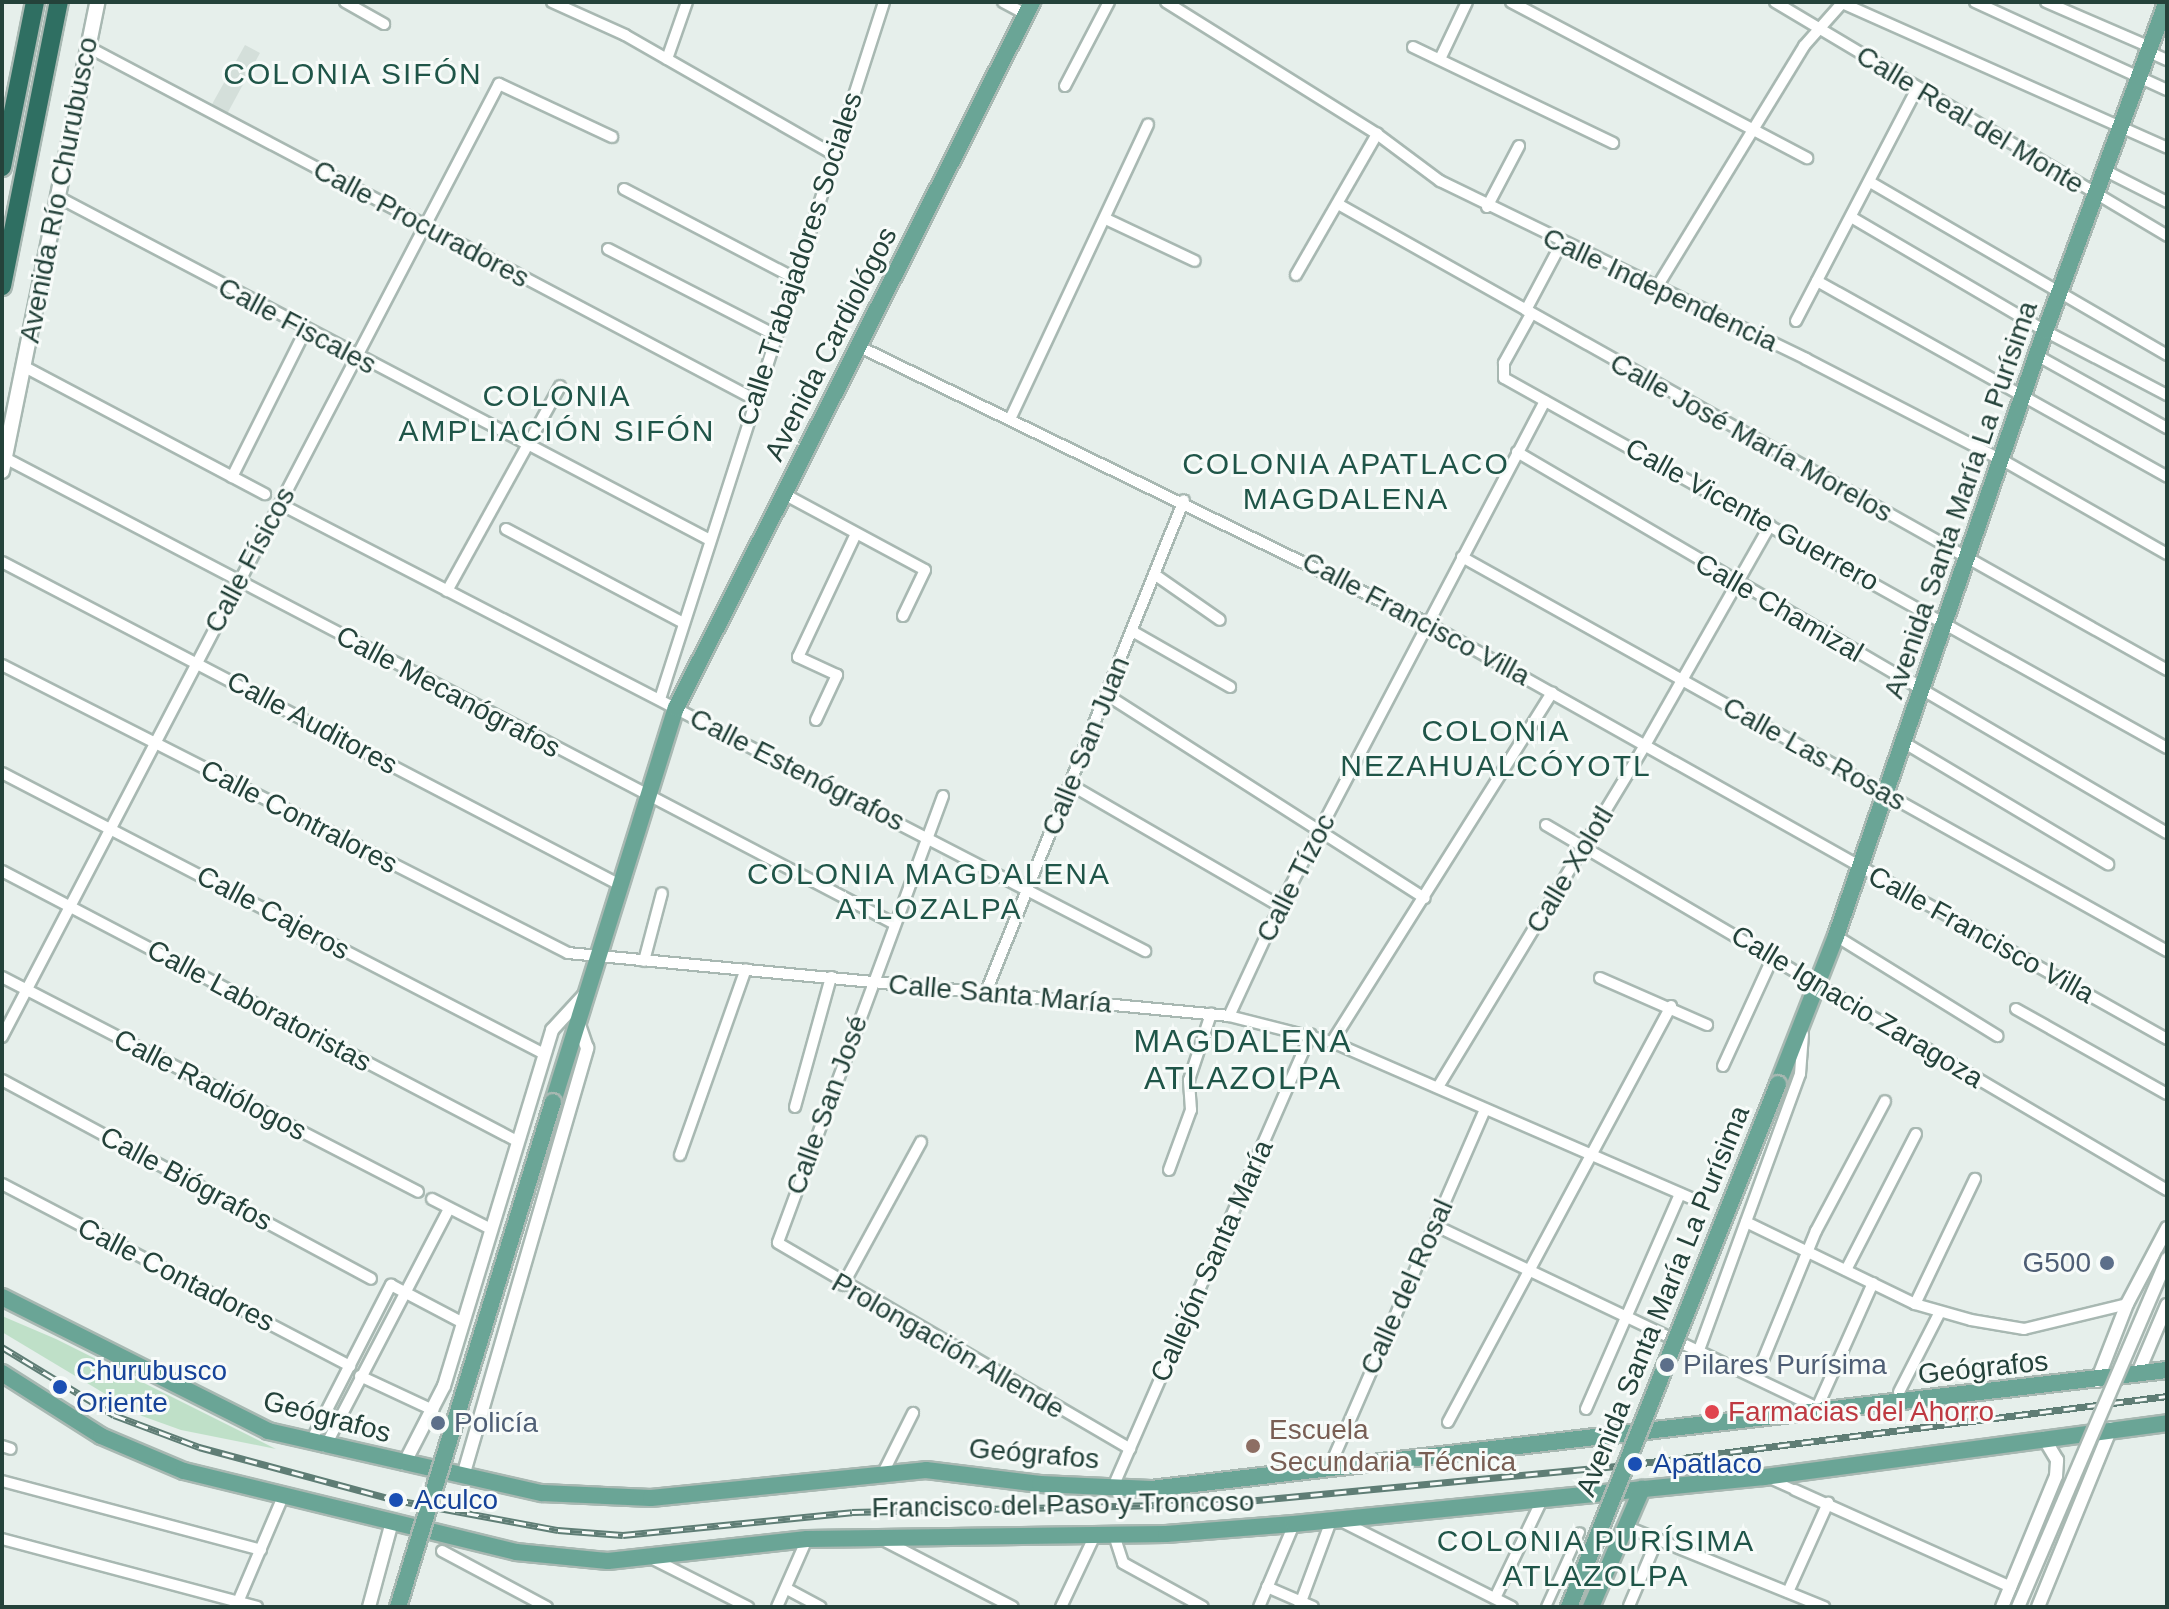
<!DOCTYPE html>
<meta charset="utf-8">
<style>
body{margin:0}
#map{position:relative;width:2169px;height:1609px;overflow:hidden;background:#e6efeb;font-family:Helvetica,sans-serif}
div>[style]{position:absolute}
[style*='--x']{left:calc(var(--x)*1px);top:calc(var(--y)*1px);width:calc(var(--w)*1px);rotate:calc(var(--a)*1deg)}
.built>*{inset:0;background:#d4dfda}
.green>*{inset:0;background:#bfe0c8}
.roads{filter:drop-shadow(2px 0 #a8b8b2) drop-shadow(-2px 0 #a8b8b2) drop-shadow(0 2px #a8b8b2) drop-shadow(0 -2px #a8b8b2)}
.pedestrian>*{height:8px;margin:-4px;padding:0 4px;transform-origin:4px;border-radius:4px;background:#fff}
.minor>*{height:10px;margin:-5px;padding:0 5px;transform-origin:5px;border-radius:5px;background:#fff}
.tertiary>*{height:12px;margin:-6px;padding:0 6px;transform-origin:6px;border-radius:6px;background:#fff}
.secondary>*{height:14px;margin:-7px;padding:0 7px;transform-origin:7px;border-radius:7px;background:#fff}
.primary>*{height:16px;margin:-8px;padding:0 8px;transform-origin:8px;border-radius:8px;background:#6aa596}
.motorway>*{height:18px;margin:-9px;padding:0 9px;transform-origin:9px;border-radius:9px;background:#2f6f62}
.rail>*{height:7px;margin-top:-3.5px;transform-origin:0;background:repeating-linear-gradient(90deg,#f7fbf9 0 12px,#5f7d75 0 24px);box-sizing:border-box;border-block:2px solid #5f7d75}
.bridges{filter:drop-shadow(2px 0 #a8b8b2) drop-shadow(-2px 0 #a8b8b2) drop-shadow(0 2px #a8b8b2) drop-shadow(0 -2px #a8b8b2)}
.tertiary-bridge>*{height:12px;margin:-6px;padding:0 6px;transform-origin:6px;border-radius:6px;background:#fff}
.primary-bridge>*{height:16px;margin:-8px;padding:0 8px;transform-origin:8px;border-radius:8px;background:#6aa596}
.dots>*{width:22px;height:22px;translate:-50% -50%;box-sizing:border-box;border:4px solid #f7fbf9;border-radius:50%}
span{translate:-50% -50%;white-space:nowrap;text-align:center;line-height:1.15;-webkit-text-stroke:6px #f7fbf9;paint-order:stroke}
.street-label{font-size:28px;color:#24423a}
.service-label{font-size:28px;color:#4e5e75}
.right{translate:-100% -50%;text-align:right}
.left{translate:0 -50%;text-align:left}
.transit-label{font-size:28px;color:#164399}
.health-label{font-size:28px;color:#be3a42}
.education-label{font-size:28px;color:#785e54}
.neighbourhood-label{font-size:30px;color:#1f5548;letter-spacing:2px}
.quarter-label{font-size:32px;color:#1f5548;letter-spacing:2px}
.frame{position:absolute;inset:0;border:4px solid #24423a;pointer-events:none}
</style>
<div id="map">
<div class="built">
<i style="clip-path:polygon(245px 45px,260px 53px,227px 114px,211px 106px)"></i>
</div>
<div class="green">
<i style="clip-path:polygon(2px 1316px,56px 1339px,276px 1449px,181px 1430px,142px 1416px,2px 1332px)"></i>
</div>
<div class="roads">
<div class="pedestrian">
<i style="--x:1770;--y:1479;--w:27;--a:24"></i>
<i style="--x:1546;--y:1607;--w:82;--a:-65.6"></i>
</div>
<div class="minor">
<i style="--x:345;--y:2;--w:45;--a:29.4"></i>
<i style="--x:552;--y:2;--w:80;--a:24.3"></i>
<i style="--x:625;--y:35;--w:240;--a:29.8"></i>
<i style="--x:1003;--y:2;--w:26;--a:28"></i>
<i style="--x:1166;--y:2;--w:249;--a:32"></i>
<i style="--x:1377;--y:134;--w:79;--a:36.7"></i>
<i style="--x:1440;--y:181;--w:407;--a:25.9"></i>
<i style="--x:1806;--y:359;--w:223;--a:27.3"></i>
<i style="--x:2004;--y:461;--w:188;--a:29.7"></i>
<i style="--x:1511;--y:2;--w:335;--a:27.8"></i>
<i style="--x:1775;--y:2;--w:457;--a:30.8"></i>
<i style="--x:1975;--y:2;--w:211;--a:24.6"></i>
<i style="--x:2046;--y:2;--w:113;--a:23.4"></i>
<i style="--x:1842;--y:3;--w:356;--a:24"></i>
<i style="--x:88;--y:47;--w:753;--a:27.86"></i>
<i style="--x:1413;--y:47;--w:222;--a:25.6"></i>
<i style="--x:2149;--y:52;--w:20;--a:24"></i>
<i style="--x:667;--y:59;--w:60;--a:-70.7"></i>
<i style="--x:1440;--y:59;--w:63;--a:-64.7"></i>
<i style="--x:1065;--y:86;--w:95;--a:-62.4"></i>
<i style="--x:2104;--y:170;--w:71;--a:26.9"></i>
<i style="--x:1870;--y:182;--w:344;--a:30.2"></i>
<i style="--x:624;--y:189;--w:192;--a:27.6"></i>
<i style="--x:58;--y:197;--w:734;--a:27.75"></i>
<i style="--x:1338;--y:204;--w:951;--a:29.34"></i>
<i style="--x:1487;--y:207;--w:69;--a:-62.3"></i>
<i style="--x:1851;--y:217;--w:225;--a:30.4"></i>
<i style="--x:2045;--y:331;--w:138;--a:27.7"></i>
<i style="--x:1106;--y:219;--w:98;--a:25.3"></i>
<i style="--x:608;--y:249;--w:188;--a:27.2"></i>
<i style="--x:1296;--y:275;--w:163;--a:-60.1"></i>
<i style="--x:1817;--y:281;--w:401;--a:29.2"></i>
<i style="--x:1657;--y:287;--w:282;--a:-58.6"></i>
<i style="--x:1804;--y:46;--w:59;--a:-48.4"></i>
<i style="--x:1526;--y:310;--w:75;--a:-62.1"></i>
<i style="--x:1530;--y:316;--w:54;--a:119"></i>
<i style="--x:1504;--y:363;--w:15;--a:90"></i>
<i style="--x:1504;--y:378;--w:759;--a:29.16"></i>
<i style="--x:1796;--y:321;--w:262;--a:-62.5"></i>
<i style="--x:858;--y:346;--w:633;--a:25.96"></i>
<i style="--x:1427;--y:623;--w:849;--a:29.34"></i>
<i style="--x:2038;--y:356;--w:148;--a:29.2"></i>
<i style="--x:23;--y:366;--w:274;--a:27.9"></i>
<i style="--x:1011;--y:417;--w:323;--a:-64.9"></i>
<i style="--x:1517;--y:452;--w:753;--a:30.38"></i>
<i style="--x:5;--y:458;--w:1002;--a:27.64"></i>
<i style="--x:232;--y:477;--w:163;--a:-63.4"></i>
<i style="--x:784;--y:494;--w:160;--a:28.3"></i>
<i style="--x:925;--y:570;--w:51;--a:115.6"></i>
<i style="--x:280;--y:504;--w:974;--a:27.33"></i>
<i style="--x:506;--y:529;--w:199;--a:27.9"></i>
<i style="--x:1462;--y:557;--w:808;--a:29.2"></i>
<i style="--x:2;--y:562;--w:700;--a:27.59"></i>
<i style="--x:1154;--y:574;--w:80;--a:34.9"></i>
<i style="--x:447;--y:591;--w:234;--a:-61.1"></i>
<i style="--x:1132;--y:631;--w:113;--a:29.7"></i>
<i style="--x:2;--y:665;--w:635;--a:26.97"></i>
<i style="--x:568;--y:953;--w:664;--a:5.44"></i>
<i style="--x:1229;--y:1016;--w:106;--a:14.2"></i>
<i style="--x:1332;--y:1042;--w:401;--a:23.5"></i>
<i style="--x:1107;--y:695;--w:377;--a:32.6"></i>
<i style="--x:660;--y:699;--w:732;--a:-72.18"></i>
<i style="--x:816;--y:720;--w:50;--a:-65"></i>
<i style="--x:837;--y:675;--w:43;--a:-155.2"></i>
<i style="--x:798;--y:657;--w:136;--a:-64.8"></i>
<i style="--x:1903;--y:742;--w:239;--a:30.8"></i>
<i style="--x:2;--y:773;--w:611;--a:27.4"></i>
<i style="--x:1071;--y:785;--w:241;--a:30.1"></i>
<i style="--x:943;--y:796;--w:476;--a:110.3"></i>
<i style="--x:778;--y:1243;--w:408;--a:30.3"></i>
<i style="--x:1546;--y:825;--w:720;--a:30.45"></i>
<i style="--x:2;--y:871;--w:581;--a:27.67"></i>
<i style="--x:1836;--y:936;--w:190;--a:31.8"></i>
<i style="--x:644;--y:961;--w:70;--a:-75.2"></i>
<i style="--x:2;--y:977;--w:468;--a:27.3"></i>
<i style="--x:1600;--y:978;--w:117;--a:23.7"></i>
<i style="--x:986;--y:992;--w:530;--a:-68.08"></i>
<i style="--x:2016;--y:1009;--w:173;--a:29.4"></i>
<i style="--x:1229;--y:1016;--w:121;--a:-65.1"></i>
<i style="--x:1280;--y:906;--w:570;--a:-62.31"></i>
<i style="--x:2;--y:1037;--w:1075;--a:-62.46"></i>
<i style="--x:499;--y:84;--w:125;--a:25.1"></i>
<i style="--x:1332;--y:1042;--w:413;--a:-57.8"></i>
<i style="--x:1723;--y:1066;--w:120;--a:-65.4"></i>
<i style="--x:2;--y:1080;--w:419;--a:28.3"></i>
<i style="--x:1438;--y:1087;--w:398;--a:-58.8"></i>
<i style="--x:1644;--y:747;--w:255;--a:-60.4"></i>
<i style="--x:795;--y:1107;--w:135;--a:-74.5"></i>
<i style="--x:680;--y:1155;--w:197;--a:-70.5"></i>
<i style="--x:1169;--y:1170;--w:64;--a:-69.9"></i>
<i style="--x:1191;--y:1110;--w:30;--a:-94"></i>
<i style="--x:1189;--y:1080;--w:70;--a:-71.6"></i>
<i style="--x:2;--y:1184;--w:393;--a:27.6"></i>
<i style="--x:432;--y:1199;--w:66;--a:27"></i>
<i style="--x:1746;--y:1222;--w:188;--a:25.9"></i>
<i style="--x:1915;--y:1304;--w:58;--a:15.9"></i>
<i style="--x:1971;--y:1320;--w:54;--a:9.6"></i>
<i style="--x:2024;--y:1329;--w:106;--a:-13.6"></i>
<i style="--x:1434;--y:1225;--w:424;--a:25.5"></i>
<i style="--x:1817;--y:1408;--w:137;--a:-65.9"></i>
<i style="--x:1846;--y:1270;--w:153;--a:-62.8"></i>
<i style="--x:843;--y:1285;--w:163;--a:-61.4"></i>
<i style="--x:1915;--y:1304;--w:139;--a:-64.4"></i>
<i style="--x:1699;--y:1350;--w:294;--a:-69.9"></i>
<i style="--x:1800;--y:1074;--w:40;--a:-85.7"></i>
<i style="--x:360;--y:1376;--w:81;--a:25"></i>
<i style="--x:1756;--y:1377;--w:158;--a:-67.7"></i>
<i style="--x:1816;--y:1231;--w:147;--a:-62"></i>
<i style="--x:1899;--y:1392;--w:90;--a:-62.9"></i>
<i style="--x:1586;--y:1409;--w:235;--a:-66.4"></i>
<i style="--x:1448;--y:1422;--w:472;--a:-61.8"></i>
<i style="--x:310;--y:1443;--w:178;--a:-62.9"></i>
<i style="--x:391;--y:1285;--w:81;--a:27.8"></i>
<i style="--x:2;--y:1446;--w:9;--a:18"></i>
<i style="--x:325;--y:1447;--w:268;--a:-62.5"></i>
<i style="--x:1330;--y:1466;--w:389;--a:-66.5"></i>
<i style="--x:884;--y:1471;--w:65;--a:-63.4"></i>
<i style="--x:2;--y:1481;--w:268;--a:14.9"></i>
<i style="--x:1113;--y:1487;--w:494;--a:-66.4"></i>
<i style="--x:1795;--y:1490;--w:237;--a:24.2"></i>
<i style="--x:1343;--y:1522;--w:189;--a:26.7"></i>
<i style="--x:1627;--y:1527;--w:213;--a:22.1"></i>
<i style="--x:1114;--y:1535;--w:29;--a:72"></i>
<i style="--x:1123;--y:1563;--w:91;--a:28.8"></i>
<i style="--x:2;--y:1539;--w:264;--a:14.9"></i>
<i style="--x:883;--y:1540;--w:146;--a:27.3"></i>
<i style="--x:442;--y:1551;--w:119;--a:28.1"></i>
<i style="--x:651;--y:1558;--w:109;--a:26.8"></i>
<i style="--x:1267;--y:1587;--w:50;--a:23.5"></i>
<i style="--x:787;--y:1589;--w:38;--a:28"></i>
<i style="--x:1788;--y:1592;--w:98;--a:-65.8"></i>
<i style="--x:1495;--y:1598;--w:109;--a:-64.4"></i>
<i style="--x:238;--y:1602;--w:117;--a:-66.9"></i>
<i style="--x:1629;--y:1606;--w:72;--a:-67"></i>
<i style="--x:777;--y:1607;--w:74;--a:-66.2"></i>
<i style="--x:1061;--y:1607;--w:80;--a:-64.7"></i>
<i style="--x:1259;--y:1607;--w:90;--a:-67.1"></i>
<i style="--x:1299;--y:1607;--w:92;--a:-69.6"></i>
</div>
<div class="tertiary">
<i style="--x:2138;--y:1373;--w:74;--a:-66.9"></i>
<i style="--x:2097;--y:1381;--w:83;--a:-68.7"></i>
<i style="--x:2127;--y:1304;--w:86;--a:-62.2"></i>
<i style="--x:404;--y:1464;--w:88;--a:-62.9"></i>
<i style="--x:444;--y:1386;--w:372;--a:-73.1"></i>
<i style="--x:552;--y:1030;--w:50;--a:-47.4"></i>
<i style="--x:463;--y:1476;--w:446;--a:-73.8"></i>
<i style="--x:587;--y:1048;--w:24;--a:-109"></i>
<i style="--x:369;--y:1607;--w:88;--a:-74.9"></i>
<i style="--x:2002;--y:1607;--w:142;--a:-67.6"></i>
<i style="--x:2056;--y:1476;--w:16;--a:-86"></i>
<i style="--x:2057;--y:1460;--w:26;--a:-121"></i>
<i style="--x:2038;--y:1607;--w:193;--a:-67.8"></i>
</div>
<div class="secondary">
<i style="--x:2;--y:471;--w:479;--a:-78.5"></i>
</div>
<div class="primary">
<i style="--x:1778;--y:1084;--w:159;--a:-68.6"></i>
<i style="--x:1836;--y:936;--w:640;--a:-70.94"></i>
<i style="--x:2045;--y:331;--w:351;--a:-69.7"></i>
<i style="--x:553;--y:1102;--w:413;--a:-72.7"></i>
<i style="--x:676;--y:708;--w:791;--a:-63.24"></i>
<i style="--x:2;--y:1297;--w:298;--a:26.7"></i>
<i style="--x:268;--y:1431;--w:281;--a:12.8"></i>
<i style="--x:542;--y:1493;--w:109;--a:2.6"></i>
<i style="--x:651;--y:1498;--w:276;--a:-5.8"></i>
<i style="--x:926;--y:1470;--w:115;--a:7"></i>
<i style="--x:1040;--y:1484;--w:111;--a:2.6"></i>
<i style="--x:1151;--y:1489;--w:1023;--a:-6.68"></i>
<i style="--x:2;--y:1373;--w:117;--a:32.5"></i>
<i style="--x:101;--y:1436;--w:90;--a:22.9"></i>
<i style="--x:184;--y:1471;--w:342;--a:13.7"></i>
<i style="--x:516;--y:1552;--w:92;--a:5.6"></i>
<i style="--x:608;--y:1561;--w:200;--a:-6.3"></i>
<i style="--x:807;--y:1539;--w:359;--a:-0.8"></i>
<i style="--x:1166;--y:1534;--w:128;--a:-4.5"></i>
<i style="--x:1294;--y:1524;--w:472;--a:-5.7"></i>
<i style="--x:1764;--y:1477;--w:407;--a:-7.6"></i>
<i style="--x:1591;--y:1607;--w:129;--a:-66.6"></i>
</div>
<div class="motorway">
<i style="--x:2;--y:167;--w:168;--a:-78.7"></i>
<i style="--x:2;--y:286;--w:290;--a:-78.7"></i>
</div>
</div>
<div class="rail">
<i style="--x:2;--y:1347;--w:131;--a:31.3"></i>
<i style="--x:114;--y:1415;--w:91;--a:20.6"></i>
<i style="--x:199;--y:1447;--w:204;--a:15.1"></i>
<i style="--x:396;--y:1500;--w:165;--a:10.5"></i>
<i style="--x:558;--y:1530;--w:65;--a:4.4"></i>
<i style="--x:623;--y:1535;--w:230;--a:-5.7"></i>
<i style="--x:852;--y:1512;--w:363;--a:-1.3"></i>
<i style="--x:1215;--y:1504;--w:422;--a:-5.4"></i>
<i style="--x:1635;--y:1464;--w:536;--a:-7.28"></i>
</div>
<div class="bridges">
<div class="tertiary-bridge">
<i style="--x:2018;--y:1607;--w:379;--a:-66.8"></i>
</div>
<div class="primary-bridge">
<i style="--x:398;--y:1607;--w:528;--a:-72.94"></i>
<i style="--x:1569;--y:1607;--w:563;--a:-68.22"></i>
</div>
</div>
<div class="dots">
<i style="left:2107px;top:1263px;background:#5c6f8a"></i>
<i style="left:1667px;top:1365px;background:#5c6f8a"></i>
<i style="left:60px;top:1387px;background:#1a4fb4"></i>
<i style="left:1712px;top:1412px;background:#e0444e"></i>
<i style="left:438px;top:1423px;background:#5c6f8a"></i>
<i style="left:1253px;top:1446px;background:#8d6e63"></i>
<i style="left:1635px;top:1464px;background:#1a4fb4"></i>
<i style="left:396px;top:1500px;background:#1a4fb4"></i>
</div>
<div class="street-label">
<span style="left:1970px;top:120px;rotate:31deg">Calle Real del Monte</span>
<span style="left:59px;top:190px;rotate:-79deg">Avenida Río Churubusco</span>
<span style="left:421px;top:224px;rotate:28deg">Calle Procuradores</span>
<span style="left:800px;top:259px;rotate:-72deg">Calle Trabajadores Sociales</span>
<span style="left:1660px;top:290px;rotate:25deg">Calle Independencia</span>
<span style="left:297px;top:326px;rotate:28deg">Calle Fiscales</span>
<span style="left:831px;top:344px;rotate:-63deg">Avenida Cardiológos</span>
<span style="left:1751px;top:438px;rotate:29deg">Calle José María Morelos</span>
<span style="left:1961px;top:500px;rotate:-71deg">Avenida Santa María La Purísima</span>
<span style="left:1752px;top:515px;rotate:29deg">Calle Vicente Guerrero</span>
<span style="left:250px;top:560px;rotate:-62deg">Calle Físicos</span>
<span style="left:1779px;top:608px;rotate:30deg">Calle Chamizal</span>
<span style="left:1416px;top:619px;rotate:28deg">Calle Francisco Villa</span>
<span style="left:448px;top:692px;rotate:28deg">Calle Mecanógrafos</span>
<span style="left:312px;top:723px;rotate:28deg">Calle Auditores</span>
<span style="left:1086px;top:746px;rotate:-68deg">Calle San Juan</span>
<span style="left:1814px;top:754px;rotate:29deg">Calle Las Rosas</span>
<span style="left:797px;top:770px;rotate:27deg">Calle Estenógrafos</span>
<span style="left:299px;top:817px;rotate:27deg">Calle Contralores</span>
<span style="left:1570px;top:870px;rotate:-59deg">Calle Xolotl</span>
<span style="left:1296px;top:878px;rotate:-63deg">Calle Tízoc</span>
<span style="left:273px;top:913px;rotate:28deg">Calle Cajeros</span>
<span style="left:1981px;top:935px;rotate:29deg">Calle Francisco Villa</span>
<span style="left:1000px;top:994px;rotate:5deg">Calle Santa María</span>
<span style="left:259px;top:1006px;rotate:28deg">Calle Laboratoristas</span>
<span style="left:1857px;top:1007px;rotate:31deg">Calle Ignacio Zaragoza</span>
<span style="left:210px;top:1085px;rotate:27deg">Calle Radiólogos</span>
<span style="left:827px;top:1105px;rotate:-70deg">Calle San José</span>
<span style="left:186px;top:1179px;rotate:28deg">Calle Biógrafos</span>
<span style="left:1212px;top:1261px;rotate:-66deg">Callejón Santa María</span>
<span style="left:176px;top:1275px;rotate:27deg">Calle Contadores</span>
<span style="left:1407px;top:1287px;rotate:-66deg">Calle del Rosal</span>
<span style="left:1663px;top:1301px;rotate:-68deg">Avenida Santa María La Purísima</span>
<span style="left:948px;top:1346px;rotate:30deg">Prolongación Allende</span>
<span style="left:1983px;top:1368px;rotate:-6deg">Geógrafos</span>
<span style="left:327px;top:1417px;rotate:15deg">Geógrafos</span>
<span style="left:1034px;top:1454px;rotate:5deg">Geógrafos</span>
<span style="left:1063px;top:1505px;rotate:-1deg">Francisco del Paso y Troncoso</span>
</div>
<div class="service-label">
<span class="right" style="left:2091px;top:1263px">G500</span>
<span class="left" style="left:1683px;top:1365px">Pilares Purísima</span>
<span class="left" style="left:454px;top:1423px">Policía</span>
</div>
<div class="transit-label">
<span class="left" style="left:76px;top:1387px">Churubusco<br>Oriente</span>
<span class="left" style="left:1653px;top:1464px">Apatlaco</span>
<span class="left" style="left:414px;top:1500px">Aculco</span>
</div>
<div class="health-label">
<span class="left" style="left:1728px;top:1412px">Farmacias del Ahorro</span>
</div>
<div class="education-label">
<span class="left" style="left:1269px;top:1446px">Escuela<br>Secundaria Técnica</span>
</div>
<div class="neighbourhood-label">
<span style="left:353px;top:74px">COLONIA SIFÓN</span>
<span style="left:557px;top:413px">COLONIA<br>AMPLIACIÓN SIFÓN</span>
<span style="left:1346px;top:481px">COLONIA APATLACO<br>MAGDALENA</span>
<span style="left:1496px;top:748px">COLONIA<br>NEZAHUALCÓYOTL</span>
<span style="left:929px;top:891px">COLONIA MAGDALENA<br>ATLOZALPA</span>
<span style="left:1596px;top:1558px">COLONIA PURÍSIMA<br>ATLAZOLPA</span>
</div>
<div class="quarter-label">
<span style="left:1243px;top:1060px">MAGDALENA<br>ATLAZOLPA</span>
</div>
<div class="frame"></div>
</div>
